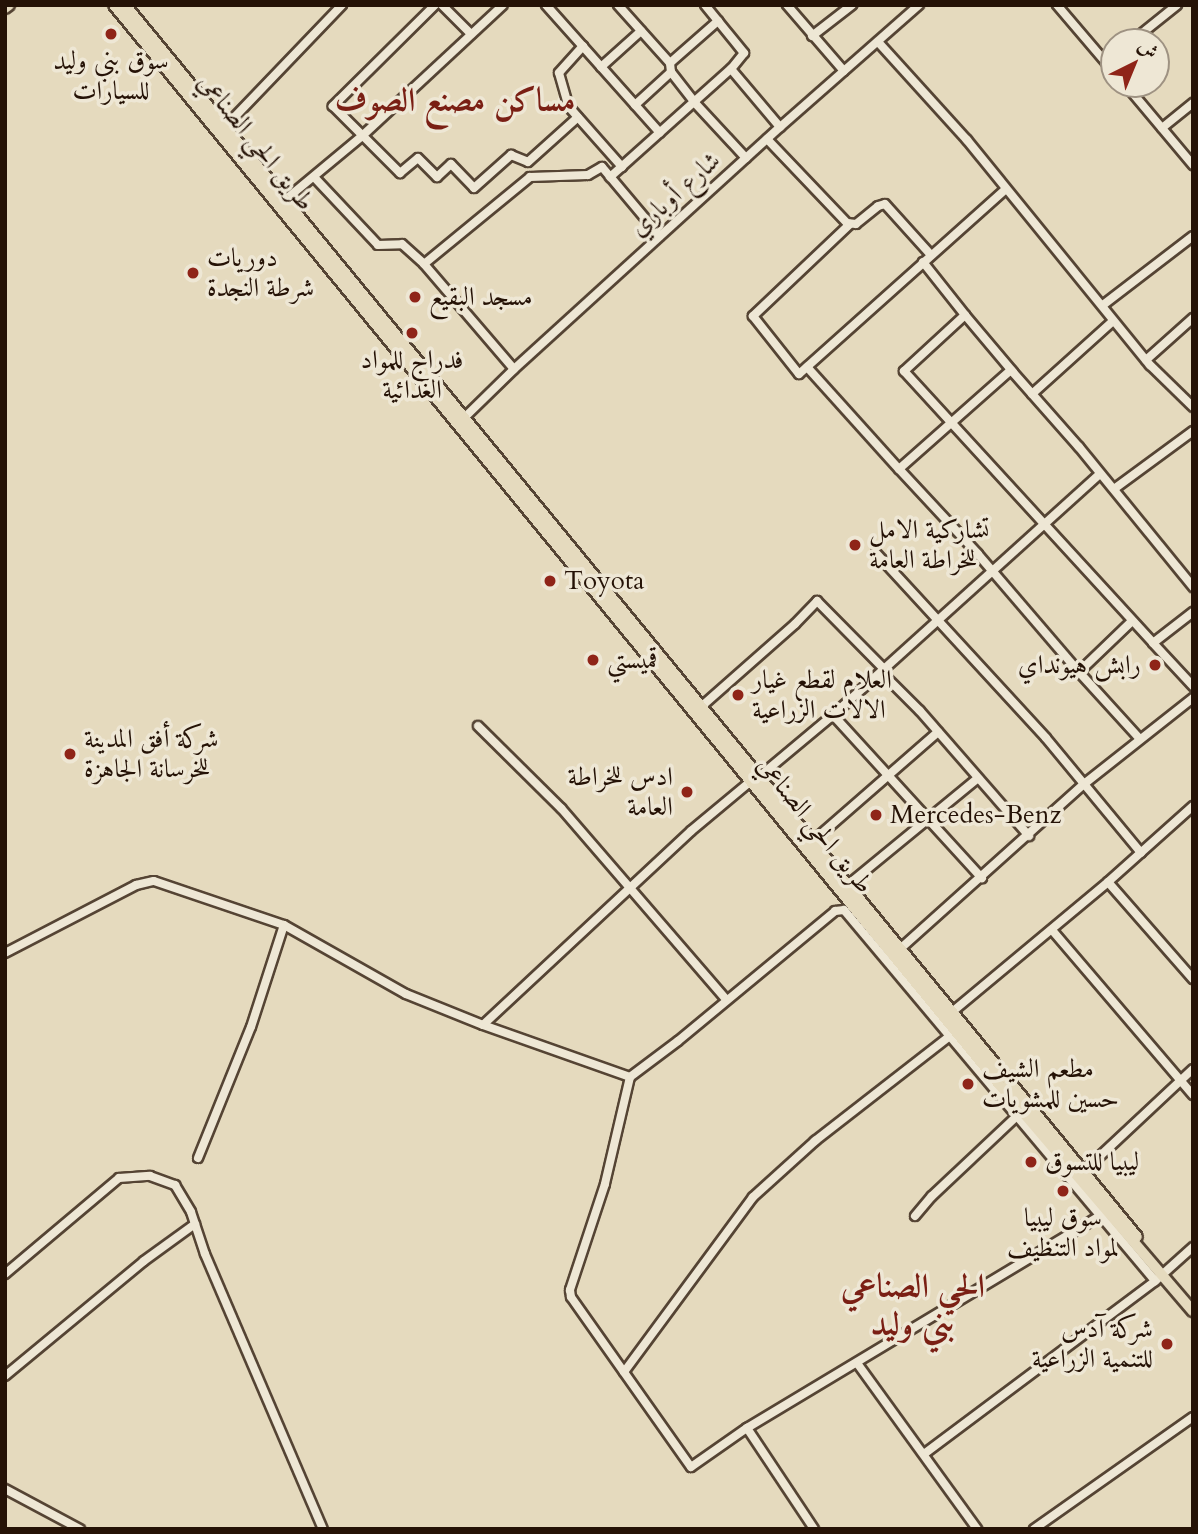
<!DOCTYPE html>
<meta charset="utf-8">
<style>
body{margin:0}
#map{position:relative;width:1198px;height:1534px;overflow:hidden;background:#e5dabe;font-family:Cardo,Amiri,serif}
div>[style]{position:absolute}
[style*='--x']{left:calc(var(--x)*1px);top:calc(var(--y)*1px);width:calc(var(--w)*1px);rotate:calc(var(--a)*1deg)}
.roads{filter:drop-shadow(2px 0 #554434) drop-shadow(-2px 0 #554434) drop-shadow(0 2px #554434) drop-shadow(0 -2px #554434)}
.minor>*{height:8px;margin:-4px;padding:0 4px;transform-origin:4px;border-radius:4px;background:#eee7d5}
.highway>*{height:10px;margin:-5px;padding:0 5px;transform-origin:5px;border-radius:5px;background:#e5dabe}
.dots>*{width:19px;height:19px;translate:-50% -50%;box-sizing:border-box;border:4px solid #eee7d5;border-radius:50%}
span{translate:-50% -50%;white-space:nowrap;text-align:center;line-height:1.15;-webkit-text-stroke:7px #eee7d5;paint-order:stroke}
.poi-label{font-size:26px;color:#251206}
.left{translate:0 -50%;text-align:left}
.right{translate:-100% -50%;text-align:right}
.street-label{font-size:26px;color:#251206}
.district-label{font-size:33px;color:#7a1f14;font-weight:700}
.frame{position:absolute;inset:0;border:7px solid #251206;pointer-events:none}
.north{position:absolute;left:1100px;top:28px;width:70px;height:70px;box-sizing:border-box;background:#eee7d5;border:2px solid #9e9282;border-radius:50%;rotate:43deg;font-size:19px;font-weight:700;line-height:28px;text-align:center;color:#251206}
.north::after{content:'';display:block;margin:auto;width:24px;height:32px;background:#8f2418;clip-path:polygon(50% 0,100% 100%,50% 72%,0 100%)}
</style>
<div id="map">
<div class="roads">
<div class="minor">
<i style="--x:435;--y:5;--w:144;--a:135.3"></i>
<i style="--x:333;--y:106;--w:95;--a:45"></i>
<i style="--x:400;--y:173;--w:23;--a:-40"></i>
<i style="--x:418;--y:158;--w:27;--a:45"></i>
<i style="--x:437;--y:177;--w:19;--a:-43"></i>
<i style="--x:451;--y:164;--w:33;--a:46"></i>
<i style="--x:474;--y:188;--w:50;--a:-41.7"></i>
<i style="--x:511;--y:155;--w:18;--a:22"></i>
<i style="--x:528;--y:162;--w:67;--a:-42"></i>
<i style="--x:442;--y:5;--w:41;--a:45"></i>
<i style="--x:546;--y:5;--w:171;--a:48.3"></i>
<i style="--x:618;--y:5;--w:78;--a:48.1"></i>
<i style="--x:670;--y:63;--w:9;--a:84"></i>
<i style="--x:671;--y:72;--w:39;--a:52"></i>
<i style="--x:695;--y:103;--w:75;--a:47.2"></i>
<i style="--x:705;--y:5;--w:62;--a:50.9"></i>
<i style="--x:744;--y:53;--w:21;--a:129"></i>
<i style="--x:731;--y:69;--w:76;--a:49.8"></i>
<i style="--x:787;--y:5;--w:87;--a:49.2"></i>
<i style="--x:1057;--y:5;--w:88;--a:49.6"></i>
<i style="--x:812;--y:36;--w:51;--a:-37.8"></i>
<i style="--x:1131;--y:42;--w:59;--a:-38.8"></i>
<i style="--x:879;--y:43;--w:131;--a:47.8"></i>
<i style="--x:967;--y:140;--w:290;--a:50.9"></i>
<i style="--x:1150;--y:365;--w:60;--a:44.3"></i>
<i style="--x:583;--y:46;--w:36;--a:132"></i>
<i style="--x:559;--y:73;--w:35;--a:74"></i>
<i style="--x:569;--y:107;--w:80;--a:48.5"></i>
<i style="--x:670;--y:63;--w:64;--a:-41.2"></i>
<i style="--x:601;--y:67;--w:54;--a:-42"></i>
<i style="--x:1125;--y:84;--w:106;--a:50"></i>
<i style="--x:635;--y:105;--w:49;--a:-42.5"></i>
<i style="--x:225;--y:127;--w:169;--a:-46.2"></i>
<i style="--x:1162;--y:128;--w:40;--a:-39"></i>
<i style="--x:767;--y:139;--w:116;--a:46.4"></i>
<i style="--x:847;--y:223;--w:9;--a:6"></i>
<i style="--x:856;--y:224;--w:28;--a:-39"></i>
<i style="--x:878;--y:206;--w:7;--a:-16"></i>
<i style="--x:885;--y:204;--w:67;--a:48"></i>
<i style="--x:314;--y:177;--w:93;--a:46.7"></i>
<i style="--x:378;--y:245;--w:24;--a:-2"></i>
<i style="--x:402;--y:244;--w:30;--a:42"></i>
<i style="--x:424;--y:264;--w:137;--a:-39.4"></i>
<i style="--x:530;--y:177;--w:58;--a:-2"></i>
<i style="--x:588;--y:175;--w:16;--a:-30"></i>
<i style="--x:602;--y:167;--w:90;--a:50"></i>
<i style="--x:610;--y:177;--w:162;--a:-41.8"></i>
<i style="--x:285;--y:200;--w:100;--a:-39.7"></i>
<i style="--x:362;--y:136;--w:192;--a:-42.9"></i>
<i style="--x:850;--y:224;--w:134;--a:136.5"></i>
<i style="--x:753;--y:316;--w:74;--a:51.6"></i>
<i style="--x:799;--y:374;--w:276;--a:-41.8"></i>
<i style="--x:923;--y:262;--w:68;--a:51.6"></i>
<i style="--x:965;--y:315;--w:83;--a:137.4"></i>
<i style="--x:904;--y:371;--w:369;--a:47.5"></i>
<i style="--x:1153;--y:643;--w:51;--a:-37.8"></i>
<i style="--x:424;--y:264;--w:138;--a:49.4"></i>
<i style="--x:1103;--y:305;--w:113;--a:-37.5"></i>
<i style="--x:965;--y:315;--w:75;--a:49.9"></i>
<i style="--x:1146;--y:360;--w:63;--a:-41.8"></i>
<i style="--x:807;--y:367;--w:137;--a:48"></i>
<i style="--x:1032;--y:394;--w:109;--a:-42"></i>
<i style="--x:464;--y:418;--w:70;--a:-44.4"></i>
<i style="--x:514;--y:369;--w:360;--a:-42.3"></i>
<i style="--x:780;--y:127;--w:185;--a:-41.3"></i>
<i style="--x:1114;--y:489;--w:98;--a:-36.3"></i>
<i style="--x:876;--y:553;--w:251;--a:47.4"></i>
<i style="--x:1046;--y:738;--w:149;--a:50.4"></i>
<i style="--x:1131;--y:622;--w:72;--a:136.1"></i>
<i style="--x:1079;--y:672;--w:89;--a:47.7"></i>
<i style="--x:1153;--y:643;--w:59;--a:47.1"></i>
<i style="--x:881;--y:672;--w:55;--a:45"></i>
<i style="--x:920;--y:711;--w:166;--a:48.9"></i>
<i style="--x:1079;--y:672;--w:155;--a:-130.6"></i>
<i style="--x:978;--y:554;--w:116;--a:-132.9"></i>
<i style="--x:899;--y:469;--w:149;--a:-41.5"></i>
<i style="--x:1011;--y:370;--w:103;--a:48.6"></i>
<i style="--x:1079;--y:447;--w:181;--a:50.8"></i>
<i style="--x:702;--y:706;--w:124;--a:-41.4"></i>
<i style="--x:795;--y:624;--w:32;--a:-46"></i>
<i style="--x:817;--y:601;--w:95;--a:45.4"></i>
<i style="--x:833;--y:715;--w:221;--a:47.6"></i>
<i style="--x:478;--y:726;--w:117;--a:44.7"></i>
<i style="--x:561;--y:808;--w:252;--a:49.2"></i>
<i style="--x:760;--y:776;--w:95;--a:-39.9"></i>
<i style="--x:833;--y:715;--w:360;--a:-42.1"></i>
<i style="--x:751;--y:781;--w:78;--a:140.2"></i>
<i style="--x:691;--y:831;--w:284;--a:137"></i>
<i style="--x:483;--y:1025;--w:156;--a:19.5"></i>
<i style="--x:630;--y:1077;--w:60;--a:-36.9"></i>
<i style="--x:678;--y:1041;--w:204;--a:-39.6"></i>
<i style="--x:835;--y:911;--w:9;--a:-6"></i>
<i style="--x:844;--y:910;--w:484;--a:50"></i>
<i style="--x:813;--y:841;--w:166;--a:-41.1"></i>
<i style="--x:1108;--y:882;--w:129;--a:48.8"></i>
<i style="--x:849;--y:884;--w:166;--a:-39.4"></i>
<i style="--x:1052;--y:930;--w:217;--a:49.5"></i>
<i style="--x:900;--y:949;--w:247;--a:-41.9"></i>
<i style="--x:1084;--y:784;--w:139;--a:-38.3"></i>
<i style="--x:5;--y:953;--w:148;--a:-27.4"></i>
<i style="--x:136;--y:885;--w:18;--a:-13"></i>
<i style="--x:154;--y:881;--w:137;--a:18.7"></i>
<i style="--x:284;--y:925;--w:140;--a:29.5"></i>
<i style="--x:406;--y:994;--w:83;--a:21.9"></i>
<i style="--x:952;--y:1012;--w:203;--a:-39.8"></i>
<i style="--x:1108;--y:882;--w:114;--a:-41.8"></i>
<i style="--x:630;--y:1077;--w:110;--a:103.2"></i>
<i style="--x:605;--y:1184;--w:112;--a:108.3"></i>
<i style="--x:570;--y:1290;--w:7;--a:82"></i>
<i style="--x:571;--y:1297;--w:208;--a:54.8"></i>
<i style="--x:691;--y:1467;--w:68;--a:-34.9"></i>
<i style="--x:747;--y:1428;--w:413;--a:-31"></i>
<i style="--x:198;--y:1158;--w:141;--a:-68"></i>
<i style="--x:251;--y:1027;--w:107;--a:-72.1"></i>
<i style="--x:1084;--y:1171;--w:149;--a:-43.1"></i>
<i style="--x:915;--y:1216;--w:26;--a:-50"></i>
<i style="--x:932;--y:1196;--w:118;--a:-43.3"></i>
<i style="--x:5;--y:1274;--w:149;--a:-40.1"></i>
<i style="--x:119;--y:1178;--w:31;--a:-4"></i>
<i style="--x:150;--y:1176;--w:27;--a:20"></i>
<i style="--x:175;--y:1185;--w:31;--a:59"></i>
<i style="--x:191;--y:1212;--w:44;--a:71.6"></i>
<i style="--x:205;--y:1254;--w:299;--a:66.8"></i>
<i style="--x:857;--y:1363;--w:205;--a:54.1"></i>
<i style="--x:624;--y:1372;--w:217;--a:-53.6"></i>
<i style="--x:753;--y:1197;--w:84;--a:-42.1"></i>
<i style="--x:815;--y:1141;--w:172;--a:-37.9"></i>
<i style="--x:5;--y:1376;--w:180;--a:-39.6"></i>
<i style="--x:144;--y:1261;--w:63;--a:-36"></i>
<i style="--x:747;--y:1428;--w:121;--a:56.4"></i>
<i style="--x:924;--y:1454;--w:289;--a:-36.8"></i>
<i style="--x:1155;--y:1281;--w:51;--a:-41.8"></i>
<i style="--x:5;--y:1489;--w:85;--a:28.1"></i>
<i style="--x:1034;--y:1529;--w:194;--a:-35.2"></i>
</div>
<div class="highway">
<i style="--x:114;--y:5;--w:1394;--a:50.65"></i>
<i style="--x:998;--y:1083;--w:300;--a:49.5"></i>
<i style="--x:125;--y:5;--w:1594;--a:50.6"></i>
<i style="--x:5;--y:8;--w:5;--a:-37"></i>
</div>
</div>
<div class="dots">
<i style="left:111px;top:34px;background:#8f2418"></i>
<i style="left:193px;top:273px;background:#8f2418"></i>
<i style="left:415px;top:297px;background:#8f2418"></i>
<i style="left:412px;top:333px;background:#8f2418"></i>
<i style="left:855px;top:545px;background:#8f2418"></i>
<i style="left:550px;top:581px;background:#8f2418"></i>
<i style="left:593px;top:660px;background:#8f2418"></i>
<i style="left:1155px;top:665px;background:#8f2418"></i>
<i style="left:738px;top:695px;background:#8f2418"></i>
<i style="left:70px;top:754px;background:#8f2418"></i>
<i style="left:687px;top:792px;background:#8f2418"></i>
<i style="left:876px;top:815px;background:#8f2418"></i>
<i style="left:968px;top:1084px;background:#8f2418"></i>
<i style="left:1031px;top:1162px;background:#8f2418"></i>
<i style="left:1063px;top:1191px;background:#8f2418"></i>
<i style="left:1167px;top:1344px;background:#8f2418"></i>
</div>
<div class="poi-label">
<span style="left:111px;top:76px">سوق بني وليد<br>للسيارات</span>
<span class="left" style="left:207px;top:273px">دوريات<br>شرطة النجدة</span>
<span class="left" style="left:429px;top:297px">مسجد البقيع</span>
<span style="left:412px;top:375px">فدراج للمواد<br>الغدائية</span>
<span class="left" style="left:869px;top:545px">تشاركية الامل<br>للخراطة العامة</span>
<span class="left" style="left:564px;top:581px">Toyota</span>
<span class="left" style="left:607px;top:660px">قميستي</span>
<span class="right" style="left:1141px;top:665px">رابش هيونداي</span>
<span class="left" style="left:752px;top:695px">العلام لقطع غيار<br>الالات الزراعية</span>
<span class="left" style="left:84px;top:754px">شركة أفق المدينة<br>للخرسانة الجاهزة</span>
<span class="right" style="left:673px;top:792px">ادس للخراطة<br>العامة</span>
<span class="left" style="left:890px;top:815px">Mercedes-Benz</span>
<span class="left" style="left:982px;top:1084px">مطعم الشيف<br>حسين للمشويات</span>
<span class="left" style="left:1045px;top:1162px">ليبيا للتسوق</span>
<span style="left:1063px;top:1233px">سوق ليبيا<br>لمواد التنظيف</span>
<span class="right" style="left:1153px;top:1344px">شركة آدس<br>للتنمية الزراعية</span>
</div>
<div class="street-label">
<span style="left:256px;top:142px;rotate:51deg">طريق الحي الصناعي</span>
<span style="left:675px;top:194px;rotate:-42deg">شارع أوباري</span>
<span style="left:815px;top:825px;rotate:51deg">طريق الحي الصناعي</span>
</div>
<div class="district-label">
<span style="left:455px;top:101px">مساكن مصنع الصوف</span>
<span style="left:913px;top:1306px">الحي الصناعي<br>بني وليد</span>
</div>
<div class="frame"></div>
<div class="north">ش</div>
</div>
